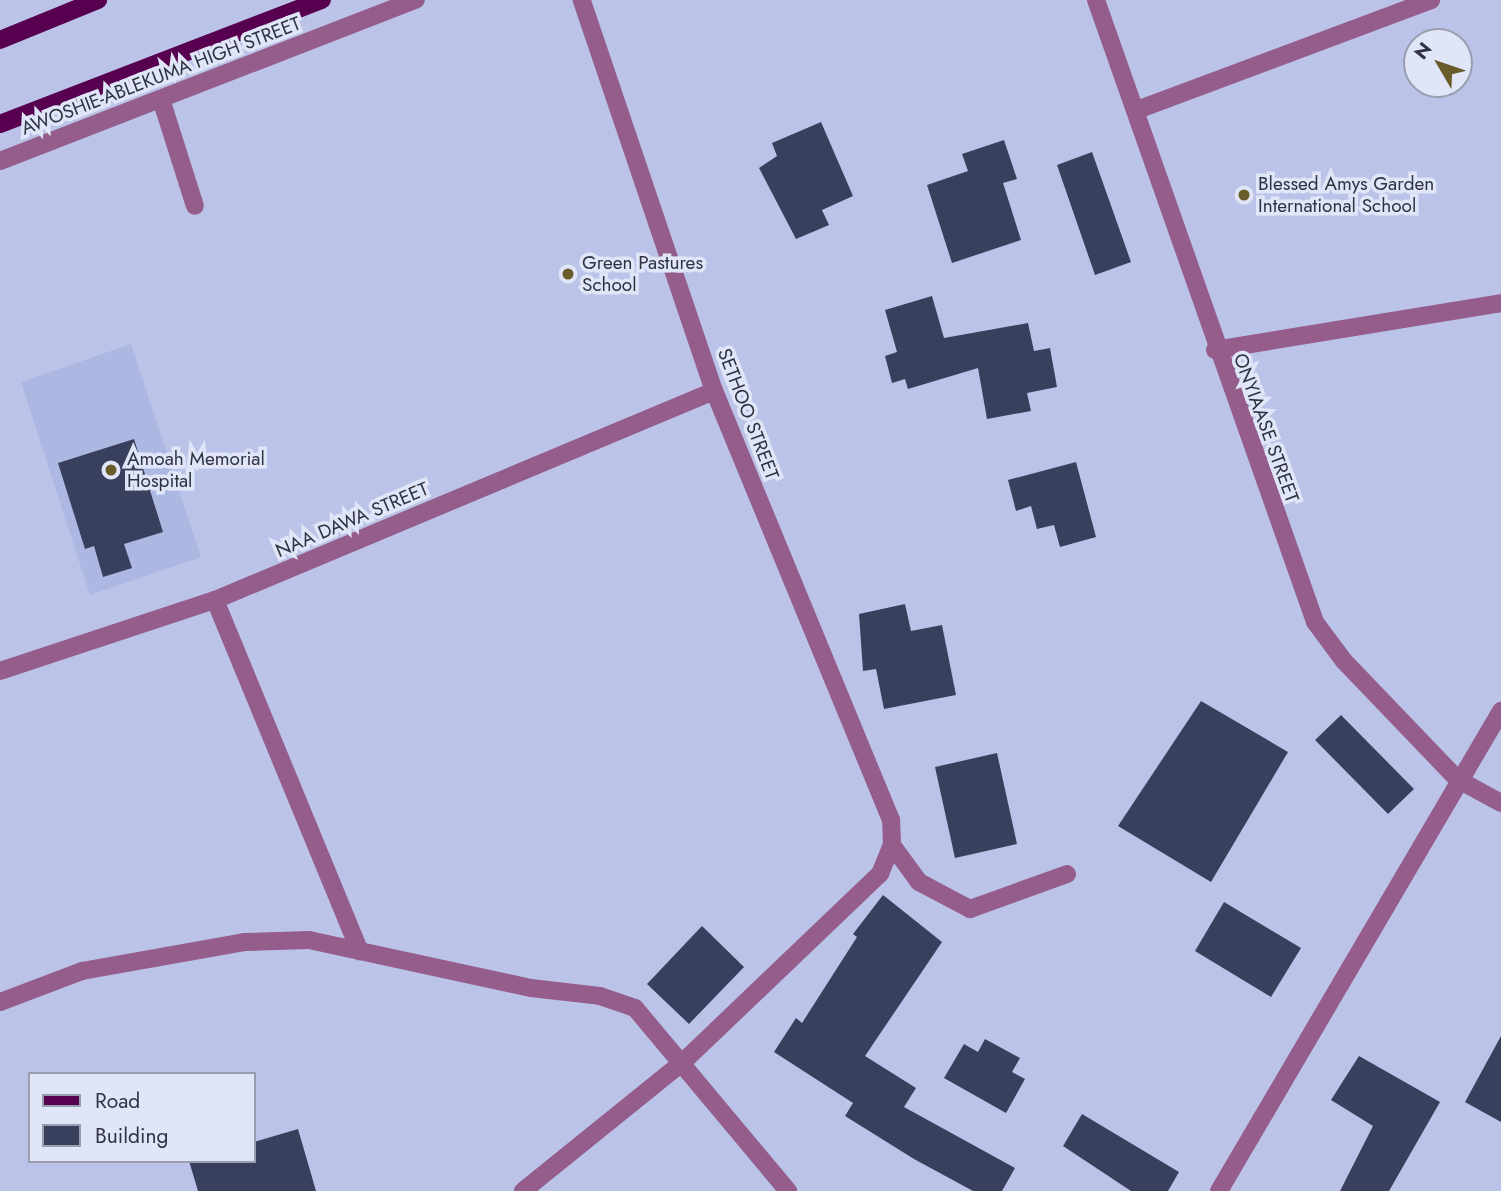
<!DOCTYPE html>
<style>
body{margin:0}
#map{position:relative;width:1501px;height:1191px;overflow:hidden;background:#bbc4e8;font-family:Jost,sans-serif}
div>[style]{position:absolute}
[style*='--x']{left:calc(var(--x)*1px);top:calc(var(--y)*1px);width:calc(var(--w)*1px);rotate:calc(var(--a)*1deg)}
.built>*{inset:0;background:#acb7e2}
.building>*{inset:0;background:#39405d}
.minor>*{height:18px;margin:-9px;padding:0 9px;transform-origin:9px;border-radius:9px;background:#955d8b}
.major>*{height:18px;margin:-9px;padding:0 9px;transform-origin:9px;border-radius:9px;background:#580050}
.dots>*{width:19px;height:19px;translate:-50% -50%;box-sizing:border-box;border:4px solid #e0e6f8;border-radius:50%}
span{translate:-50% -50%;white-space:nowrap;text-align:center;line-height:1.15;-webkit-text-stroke:7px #e0e6f8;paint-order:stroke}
.street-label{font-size:19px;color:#2f3241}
.poi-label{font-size:19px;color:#2f3241}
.left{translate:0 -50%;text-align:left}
.legend{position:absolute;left:28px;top:1072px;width:228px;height:91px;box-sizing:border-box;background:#e0e6f8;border:2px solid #999eaf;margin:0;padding:9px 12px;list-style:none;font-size:21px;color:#2f3241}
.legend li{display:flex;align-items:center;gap:14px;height:35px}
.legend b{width:35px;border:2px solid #999eaf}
.north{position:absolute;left:1403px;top:28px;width:70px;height:70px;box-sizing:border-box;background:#e0e6f8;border:2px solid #999eaf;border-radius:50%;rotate:309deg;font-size:19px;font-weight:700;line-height:28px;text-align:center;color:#2f3241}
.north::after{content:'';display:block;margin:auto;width:24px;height:32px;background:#6a5c29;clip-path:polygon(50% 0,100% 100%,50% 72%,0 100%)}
</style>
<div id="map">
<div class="built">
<i style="clip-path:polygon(131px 344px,201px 557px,90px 595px,21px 382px)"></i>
</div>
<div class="building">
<i style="clip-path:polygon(821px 122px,853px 196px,822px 210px,829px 225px,796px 239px,759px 168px,777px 156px,772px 143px)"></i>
<i style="clip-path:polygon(1004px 140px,1017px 179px,1003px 183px,1021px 240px,952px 263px,927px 185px,968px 171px,962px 154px)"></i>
<i style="clip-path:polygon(1092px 152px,1131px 262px,1095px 275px,1057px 165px)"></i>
<i style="clip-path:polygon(932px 296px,944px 338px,1028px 323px,1034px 351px,1050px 348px,1057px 387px,1027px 393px,1031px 411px,987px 419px,978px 368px,908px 389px,905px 379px,892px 383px,885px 356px,897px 352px,885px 310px)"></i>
<i style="clip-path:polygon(134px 439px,163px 532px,124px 544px,132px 568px,103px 577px,94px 546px,85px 549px,58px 463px)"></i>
<i style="clip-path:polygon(1076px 462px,1096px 537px,1060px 547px,1054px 525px,1037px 529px,1031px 506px,1016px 511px,1008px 480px)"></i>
<i style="clip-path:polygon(905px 604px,911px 631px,942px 625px,956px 695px,884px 709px,876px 669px,863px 671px,859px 614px)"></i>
<i style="clip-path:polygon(1201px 701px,1288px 752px,1211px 882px,1118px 826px)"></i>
<i style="clip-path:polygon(1341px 715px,1414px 789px,1388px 814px,1315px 740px)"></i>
<i style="clip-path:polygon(997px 753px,1017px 844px,955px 858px,935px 767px)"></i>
<i style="clip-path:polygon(883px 895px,942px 942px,865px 1056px,916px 1088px,904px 1107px,1015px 1168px,1002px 1191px,973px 1191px,914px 1159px,845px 1116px,853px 1103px,774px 1052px,796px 1018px,802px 1023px,857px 937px,853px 934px)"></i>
<i style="clip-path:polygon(1224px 902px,1301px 948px,1271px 997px,1195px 951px)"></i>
<i style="clip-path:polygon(702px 926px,744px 967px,689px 1024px,647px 984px)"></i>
<i style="clip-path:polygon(1501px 1036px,1501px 1122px,1465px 1102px)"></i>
<i style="clip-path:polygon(985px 1039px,1020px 1058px,1012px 1072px,1025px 1079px,1006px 1113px,944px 1078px,964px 1044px,978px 1052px)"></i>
<i style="clip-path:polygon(1359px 1056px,1440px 1102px,1389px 1191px,1340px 1191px,1373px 1126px,1331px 1100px)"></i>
<i style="clip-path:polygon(1082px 1114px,1179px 1172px,1168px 1191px,1131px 1191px,1063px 1146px)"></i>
<i style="clip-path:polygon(298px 1129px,316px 1191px,198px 1191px,189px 1161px,254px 1161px,254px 1142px)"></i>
</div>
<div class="minor">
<i style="--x:1096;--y:0;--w:659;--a:70.6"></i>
<i style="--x:1315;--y:622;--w:49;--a:53.4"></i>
<i style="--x:1344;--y:661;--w:163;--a:46.2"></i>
<i style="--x:1457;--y:779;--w:50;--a:28.6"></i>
<i style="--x:161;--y:99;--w:112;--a:72.4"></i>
<i style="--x:1137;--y:110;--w:314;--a:-20.5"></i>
<i style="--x:0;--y:161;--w:446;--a:-21.2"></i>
<i style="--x:1215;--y:350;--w:290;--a:-9.3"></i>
<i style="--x:215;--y:600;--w:380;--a:67.6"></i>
<i style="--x:0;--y:671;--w:226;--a:-18.3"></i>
<i style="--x:215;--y:600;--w:541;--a:-22.73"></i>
<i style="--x:892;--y:845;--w:46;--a:53.9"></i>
<i style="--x:919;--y:882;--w:58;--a:27.9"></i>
<i style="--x:970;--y:909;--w:103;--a:-19.8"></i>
<i style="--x:0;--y:1002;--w:88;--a:-20.7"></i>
<i style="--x:82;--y:971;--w:166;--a:-10.1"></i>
<i style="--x:245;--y:942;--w:64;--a:-1.8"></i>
<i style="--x:309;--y:940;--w:227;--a:12.2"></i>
<i style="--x:531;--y:988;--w:69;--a:6.6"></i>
<i style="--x:600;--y:996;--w:37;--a:19"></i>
<i style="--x:635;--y:1008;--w:239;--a:50.1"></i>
<i style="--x:523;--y:1191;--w:207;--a:-38.9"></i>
<i style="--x:684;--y:1061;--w:271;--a:-43.7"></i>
<i style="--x:880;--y:874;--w:31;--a:-68"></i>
<i style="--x:892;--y:845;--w:25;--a:-92"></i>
<i style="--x:891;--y:820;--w:464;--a:-112.4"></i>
<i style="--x:714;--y:391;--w:413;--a:-108.7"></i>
<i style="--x:1219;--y:1191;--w:557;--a:-59.57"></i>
</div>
<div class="major">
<i style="--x:0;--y:40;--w:106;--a:-22.2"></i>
<i style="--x:0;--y:124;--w:345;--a:-21.1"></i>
</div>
<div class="dots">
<i style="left:1244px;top:195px;background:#6a5c29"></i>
<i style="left:568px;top:274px;background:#6a5c29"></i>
<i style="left:111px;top:470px;background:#6a5c29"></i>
</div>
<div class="street-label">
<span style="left:161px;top:76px;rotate:-21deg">AWOSHIE-ABLEKUMA HIGH STREET</span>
<span style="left:748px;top:414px;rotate:69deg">SETHOO STREET</span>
<span style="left:1266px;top:428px;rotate:70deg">ONYIAASE STREET</span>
<span style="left:352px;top:520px;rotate:-23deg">NAA DAWA STREET</span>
</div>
<div class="poi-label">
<span class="left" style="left:1258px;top:195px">Blessed Amys Garden<br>International School</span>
<span class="left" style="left:582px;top:274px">Green Pastures<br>School</span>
<span class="left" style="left:127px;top:470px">Amoah Memorial<br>Hospital</span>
</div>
<ul class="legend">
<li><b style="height:9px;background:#580050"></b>Road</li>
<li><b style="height:19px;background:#39405d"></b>Building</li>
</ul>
<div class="north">N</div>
</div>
